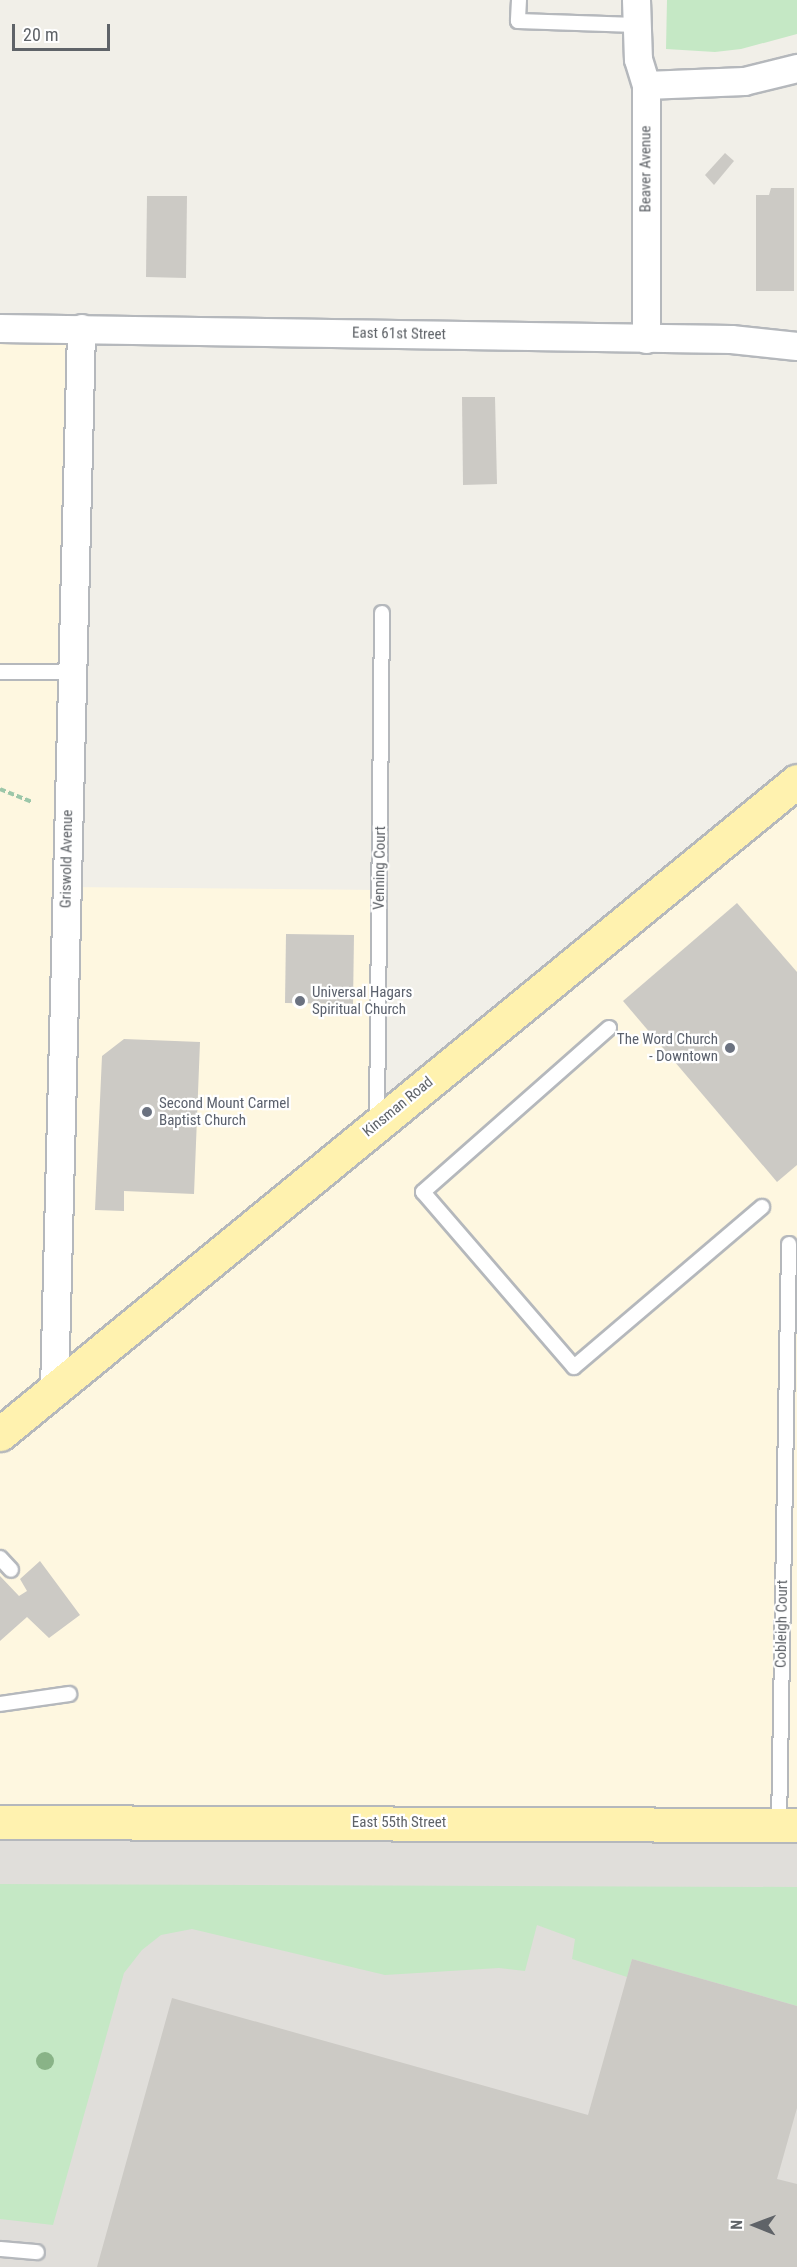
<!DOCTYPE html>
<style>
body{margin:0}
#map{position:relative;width:797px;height:2267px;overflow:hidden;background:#f1efe8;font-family:"Roboto Condensed",sans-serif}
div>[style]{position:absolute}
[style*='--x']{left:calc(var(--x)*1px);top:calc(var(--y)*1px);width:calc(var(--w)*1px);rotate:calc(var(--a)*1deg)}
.commercial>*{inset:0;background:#fef7e0}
.industrial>*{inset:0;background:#e0deda}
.green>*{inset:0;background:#c5e8c5}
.building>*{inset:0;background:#cccac5}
.path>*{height:4px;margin-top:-2px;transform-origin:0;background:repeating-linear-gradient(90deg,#9cc7a9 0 6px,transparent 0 9px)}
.roads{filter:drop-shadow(2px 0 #b5b8bc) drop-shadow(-2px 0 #b5b8bc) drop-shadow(0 2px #b5b8bc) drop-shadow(0 -2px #b5b8bc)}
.lane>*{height:14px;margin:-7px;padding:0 7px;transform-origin:7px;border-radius:7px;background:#fff}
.street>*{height:27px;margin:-13.5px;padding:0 13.5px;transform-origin:13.5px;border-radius:13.5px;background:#fff}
.primary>*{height:33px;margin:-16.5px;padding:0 16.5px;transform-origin:16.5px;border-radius:16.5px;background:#fff2af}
.trees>*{width:18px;height:18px;margin:-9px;border-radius:50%;background:#89b387}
.dots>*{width:16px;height:16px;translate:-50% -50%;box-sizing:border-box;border:3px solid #fff;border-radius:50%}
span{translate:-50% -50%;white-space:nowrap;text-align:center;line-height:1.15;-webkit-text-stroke:4.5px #fff;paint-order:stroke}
.street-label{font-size:15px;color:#5f6368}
.worship-label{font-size:15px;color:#5b616d}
.left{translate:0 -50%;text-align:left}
.right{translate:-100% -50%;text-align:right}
.north{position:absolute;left:725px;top:2195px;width:60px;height:60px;-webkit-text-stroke:4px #fff;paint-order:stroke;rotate:271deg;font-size:16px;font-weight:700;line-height:24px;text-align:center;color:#5f6368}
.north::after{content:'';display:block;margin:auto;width:21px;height:27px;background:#5f6368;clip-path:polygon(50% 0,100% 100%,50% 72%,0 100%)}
.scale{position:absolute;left:12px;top:24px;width:98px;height:27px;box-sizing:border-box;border:3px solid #5f6368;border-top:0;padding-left:8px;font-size:18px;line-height:21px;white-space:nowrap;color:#5f6368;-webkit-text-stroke:4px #fff;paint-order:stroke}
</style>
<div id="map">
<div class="commercial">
<i style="clip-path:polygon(0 328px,81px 328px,67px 887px,380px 890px,378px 1123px,797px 781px,797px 1825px,0 1822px)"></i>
</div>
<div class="industrial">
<i style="clip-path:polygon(0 1822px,797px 1825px,797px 2267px,0 2267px)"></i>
</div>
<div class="green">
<i style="clip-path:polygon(667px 0,797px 0,797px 34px,741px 49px,715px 52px,666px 49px)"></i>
<i style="clip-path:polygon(0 1884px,797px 1887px,797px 2006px,632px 1959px,627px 1977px,572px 1959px,575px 1939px,537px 1925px,525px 1971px,499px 1968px,385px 1975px,192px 1929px,161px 1935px,142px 1950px,124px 1973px,53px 2225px,0 2219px)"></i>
</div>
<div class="building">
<i style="clip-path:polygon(725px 153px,734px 161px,714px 185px,705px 175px)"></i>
<i style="clip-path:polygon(771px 188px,794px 188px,794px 291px,756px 291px,756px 195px,769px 195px)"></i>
<i style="clip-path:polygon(147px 196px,187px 196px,186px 278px,146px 277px)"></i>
<i style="clip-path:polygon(462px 397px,495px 397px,497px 484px,463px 485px)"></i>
<i style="clip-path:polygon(737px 903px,797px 972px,797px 1165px,777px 1182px,623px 1001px)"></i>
<i style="clip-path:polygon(286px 934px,354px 935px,353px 1004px,285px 1003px)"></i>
<i style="clip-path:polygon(124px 1039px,200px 1042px,194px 1194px,124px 1191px,124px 1211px,95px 1210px,102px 1056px)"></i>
<i style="clip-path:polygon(40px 1561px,80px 1615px,49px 1638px,27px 1617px,0 1641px,0 1576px,19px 1596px,27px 1591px,20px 1579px)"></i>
<i style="clip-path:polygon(632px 1959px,797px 2006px,797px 2108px,777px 2179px,797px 2184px,797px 2267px,97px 2267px,172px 1998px,588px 2115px)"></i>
</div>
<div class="path">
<i style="--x:0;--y:789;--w:35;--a:22"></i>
</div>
<div class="roads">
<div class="lane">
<i style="--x:519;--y:0;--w:21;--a:93"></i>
<i style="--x:518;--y:21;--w:118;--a:1.9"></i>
<i style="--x:0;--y:672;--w:71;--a:0"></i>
<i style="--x:609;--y:1028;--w:248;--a:138.6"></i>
<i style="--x:423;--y:1192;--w:231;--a:49.2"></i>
<i style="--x:574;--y:1367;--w:247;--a:-40.4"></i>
<i style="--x:377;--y:1121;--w:508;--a:-89.44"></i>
<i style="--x:0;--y:1558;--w:16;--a:47"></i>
<i style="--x:0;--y:1704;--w:70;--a:-8.2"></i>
<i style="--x:779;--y:1825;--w:581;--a:-89.01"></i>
<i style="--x:0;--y:2249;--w:37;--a:5"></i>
</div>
<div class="street">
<i style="--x:636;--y:0;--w:59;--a:88.1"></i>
<i style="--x:638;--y:59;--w:27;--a:73"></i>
<i style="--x:646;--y:85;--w:254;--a:90"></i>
<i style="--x:646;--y:85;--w:98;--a:-2.3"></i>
<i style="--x:744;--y:81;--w:55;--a:-13.8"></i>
<i style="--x:0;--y:328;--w:731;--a:0.86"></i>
<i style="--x:731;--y:339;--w:66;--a:6.1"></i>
<i style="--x:54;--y:1390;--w:1062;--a:-88.54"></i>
</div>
<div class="primary">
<i style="--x:0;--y:1434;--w:1030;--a:-39.33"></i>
<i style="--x:0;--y:1822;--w:797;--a:0.22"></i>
</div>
</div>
<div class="trees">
<i style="left:45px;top:2061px"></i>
</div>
<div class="dots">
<i style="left:300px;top:1001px;background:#6b7280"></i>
<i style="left:730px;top:1048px;background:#6b7280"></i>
<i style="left:147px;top:1112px;background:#6b7280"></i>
</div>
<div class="street-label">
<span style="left:646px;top:169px;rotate:-90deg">Beaver Avenue</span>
<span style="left:399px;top:334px;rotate:1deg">East 61st Street</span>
<span style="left:67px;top:859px;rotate:-89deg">Griswold Avenue</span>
<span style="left:380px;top:868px;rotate:-89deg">Venning Court</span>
<span style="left:398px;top:1107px;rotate:-39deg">Kinsman Road</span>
<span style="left:782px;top:1624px;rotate:-89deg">Cobleigh Court</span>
<span style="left:399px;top:1823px">East 55th Street</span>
</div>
<div class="worship-label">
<span class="left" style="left:312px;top:1001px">Universal Hagars<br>Spiritual Church</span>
<span class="right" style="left:718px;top:1048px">The Word Church<br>- Downtown</span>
<span class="left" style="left:159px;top:1112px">Second Mount Carmel<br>Baptist Church</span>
</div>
<div class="north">N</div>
<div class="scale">20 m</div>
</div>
